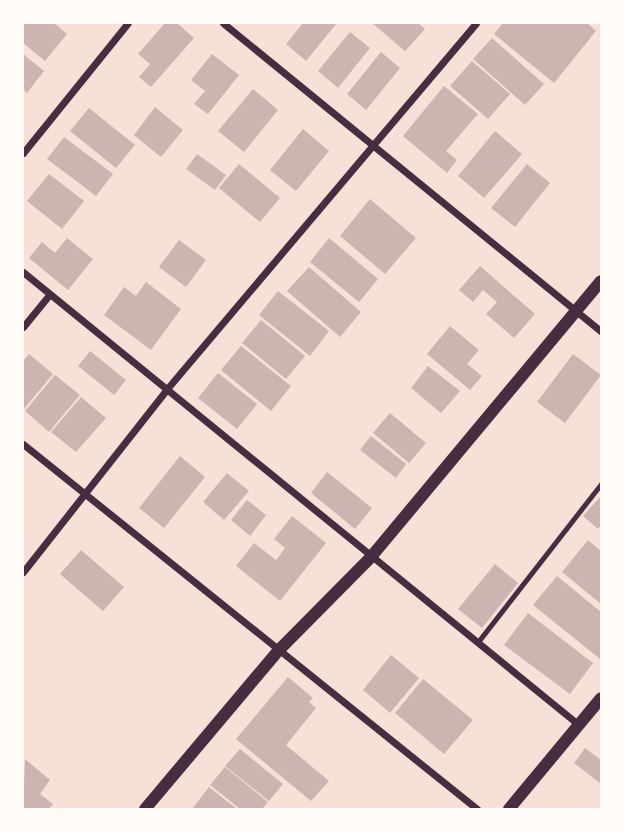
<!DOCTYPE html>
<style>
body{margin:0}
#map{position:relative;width:624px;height:832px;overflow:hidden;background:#f7e1d7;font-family:"Alegreya Sans",sans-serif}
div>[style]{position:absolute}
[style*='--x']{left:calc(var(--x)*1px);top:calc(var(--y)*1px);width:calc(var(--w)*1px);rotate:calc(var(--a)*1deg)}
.building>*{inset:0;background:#ccb4b1}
.service>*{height:4.5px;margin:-2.25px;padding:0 2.25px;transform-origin:2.25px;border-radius:2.25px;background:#4a2c40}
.minor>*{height:7px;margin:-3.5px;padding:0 3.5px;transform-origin:3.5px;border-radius:3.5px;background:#4a2c40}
.secondary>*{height:12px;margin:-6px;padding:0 6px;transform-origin:6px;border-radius:6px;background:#4a2c40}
span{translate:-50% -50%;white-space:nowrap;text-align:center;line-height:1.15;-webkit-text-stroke:7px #fffaf5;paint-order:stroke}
.frame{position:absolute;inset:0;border:24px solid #fffaf5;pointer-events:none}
</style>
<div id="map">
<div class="building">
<i style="clip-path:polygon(23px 23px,54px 23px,67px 34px,45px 61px,23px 43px)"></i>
<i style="clip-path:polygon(165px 23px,177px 23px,194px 38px,151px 87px,139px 77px,150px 64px,138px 54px)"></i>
<i style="clip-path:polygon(303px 23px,337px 23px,306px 61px,286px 44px)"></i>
<i style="clip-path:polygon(372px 23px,418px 23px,425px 29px,405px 51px)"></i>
<i style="clip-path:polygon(503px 23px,587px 23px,596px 31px,554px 83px,494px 34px)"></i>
<i style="clip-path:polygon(350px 32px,370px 48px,338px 88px,318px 71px)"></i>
<i style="clip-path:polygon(492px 38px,544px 84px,525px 105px,473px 59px)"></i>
<i style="clip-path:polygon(381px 52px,400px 68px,366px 110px,347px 94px)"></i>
<i style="clip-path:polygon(23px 54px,44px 71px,27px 93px,23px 89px)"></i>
<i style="clip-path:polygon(212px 54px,239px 75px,208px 114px,194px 104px,205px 91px,191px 80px)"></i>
<i style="clip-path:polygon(472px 61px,510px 94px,488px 119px,450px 86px)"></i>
<i style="clip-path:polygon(444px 86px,478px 114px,446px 151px,457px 160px,447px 173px,403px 136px)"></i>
<i style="clip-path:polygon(253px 89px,278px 110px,244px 152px,218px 131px)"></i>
<i style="clip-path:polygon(155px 107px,183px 130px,161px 157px,134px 135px)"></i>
<i style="clip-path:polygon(89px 108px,135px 145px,116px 168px,70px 131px)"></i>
<i style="clip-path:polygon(303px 129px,329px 151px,296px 191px,270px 170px)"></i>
<i style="clip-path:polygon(495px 131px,522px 154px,484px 198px,458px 176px)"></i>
<i style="clip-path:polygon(64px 137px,113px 174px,96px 196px,47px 159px)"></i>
<i style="clip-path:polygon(197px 154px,226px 175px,215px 190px,186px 169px)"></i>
<i style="clip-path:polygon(239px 164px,280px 198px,260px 222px,219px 188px)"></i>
<i style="clip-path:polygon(527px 164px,550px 183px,515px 227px,491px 208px)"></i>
<i style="clip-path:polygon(49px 174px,84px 201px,62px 229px,27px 201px)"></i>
<i style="clip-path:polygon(370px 199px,416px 238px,385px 274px,340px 236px)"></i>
<i style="clip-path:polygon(67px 238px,93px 259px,68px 290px,29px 258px,42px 242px,55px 253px)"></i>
<i style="clip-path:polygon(329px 238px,378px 279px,359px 302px,310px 262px)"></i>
<i style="clip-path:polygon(179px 240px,206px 260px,186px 287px,159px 267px)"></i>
<i style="clip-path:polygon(480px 266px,535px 314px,514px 338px,486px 314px,497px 302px,483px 290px,473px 302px,459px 290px)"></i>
<i style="clip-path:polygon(309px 267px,361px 312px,340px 337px,287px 291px)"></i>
<i style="clip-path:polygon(146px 282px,181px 309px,151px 350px,104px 315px,124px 287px,136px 296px)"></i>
<i style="clip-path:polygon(278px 291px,329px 331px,310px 356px,259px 315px)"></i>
<i style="clip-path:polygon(261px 320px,305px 356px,286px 379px,242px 343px)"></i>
<i style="clip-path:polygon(450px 326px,479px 350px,467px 364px,482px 376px,470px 390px,427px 354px)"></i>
<i style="clip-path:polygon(241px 346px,291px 386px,271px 411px,221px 370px)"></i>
<i style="clip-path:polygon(90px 351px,126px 380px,114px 395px,78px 366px)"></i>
<i style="clip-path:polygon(29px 354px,53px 374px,23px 410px,23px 361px)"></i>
<i style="clip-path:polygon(573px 354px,601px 375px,565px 423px,537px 402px)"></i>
<i style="clip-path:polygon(428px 366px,460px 391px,441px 413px,411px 388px)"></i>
<i style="clip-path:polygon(218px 373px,257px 404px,237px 429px,198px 398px)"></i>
<i style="clip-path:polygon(55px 375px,80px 395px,49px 432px,25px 411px)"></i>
<i style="clip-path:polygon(81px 397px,106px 418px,76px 452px,51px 432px)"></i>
<i style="clip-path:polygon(390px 413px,426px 443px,409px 463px,373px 433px)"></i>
<i style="clip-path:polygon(371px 436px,406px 464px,396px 478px,360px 450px)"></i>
<i style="clip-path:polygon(180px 456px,205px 477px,164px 528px,139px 508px)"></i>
<i style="clip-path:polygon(327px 472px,372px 508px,355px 529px,311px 493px)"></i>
<i style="clip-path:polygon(227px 473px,249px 491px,224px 520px,203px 502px)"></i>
<i style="clip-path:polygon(601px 496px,601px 525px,598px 529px,583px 516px)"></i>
<i style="clip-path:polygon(247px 500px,266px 515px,250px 536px,231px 520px)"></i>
<i style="clip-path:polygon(292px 516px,326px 543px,280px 601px,236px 566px,254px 543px,276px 560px,285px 548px,274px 539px)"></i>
<i style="clip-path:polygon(588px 540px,601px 551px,601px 604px,562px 572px)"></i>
<i style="clip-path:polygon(81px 550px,124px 587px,103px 611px,60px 574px)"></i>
<i style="clip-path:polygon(495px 564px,518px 583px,482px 628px,458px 609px)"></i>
<i style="clip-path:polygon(557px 576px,601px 612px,600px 659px,533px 605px)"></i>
<i style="clip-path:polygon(528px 613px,593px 663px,570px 694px,504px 645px)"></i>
<i style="clip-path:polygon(391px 655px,419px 678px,390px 713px,363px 690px)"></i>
<i style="clip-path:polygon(288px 677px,313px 698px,309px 702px,316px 708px,286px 745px,329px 781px,311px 801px,236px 739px)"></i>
<i style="clip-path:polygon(423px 679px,473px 720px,444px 754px,395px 713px)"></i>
<i style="clip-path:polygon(585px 748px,601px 760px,601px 784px,574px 763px)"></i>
<i style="clip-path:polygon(240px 749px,283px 784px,269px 801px,225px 766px)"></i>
<i style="clip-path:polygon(25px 759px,50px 780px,40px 794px,53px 804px,49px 809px,23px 809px)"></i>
<i style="clip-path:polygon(225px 767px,268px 802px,262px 809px,240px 809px,210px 785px)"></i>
<i style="clip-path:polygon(209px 787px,237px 809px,192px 809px)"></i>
</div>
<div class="service">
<i style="--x:478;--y:642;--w:200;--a:-52.1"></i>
</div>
<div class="minor">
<i style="--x:223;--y:23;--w:488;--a:39.2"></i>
<i style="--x:23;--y:153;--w:167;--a:-51.1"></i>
<i style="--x:23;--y:272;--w:717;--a:39.17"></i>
<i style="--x:23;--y:327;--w:41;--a:-50.9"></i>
<i style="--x:23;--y:444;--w:583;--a:38.8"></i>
<i style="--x:23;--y:572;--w:231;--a:-51.8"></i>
<i style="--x:166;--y:390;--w:480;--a:-49.8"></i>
</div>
<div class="secondary">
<i style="--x:145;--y:809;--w:207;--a:-49.9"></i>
<i style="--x:278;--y:651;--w:132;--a:-45.3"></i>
<i style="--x:371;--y:557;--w:359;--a:-50.2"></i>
<i style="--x:509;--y:809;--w:144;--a:-50.3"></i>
</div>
<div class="frame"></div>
</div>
